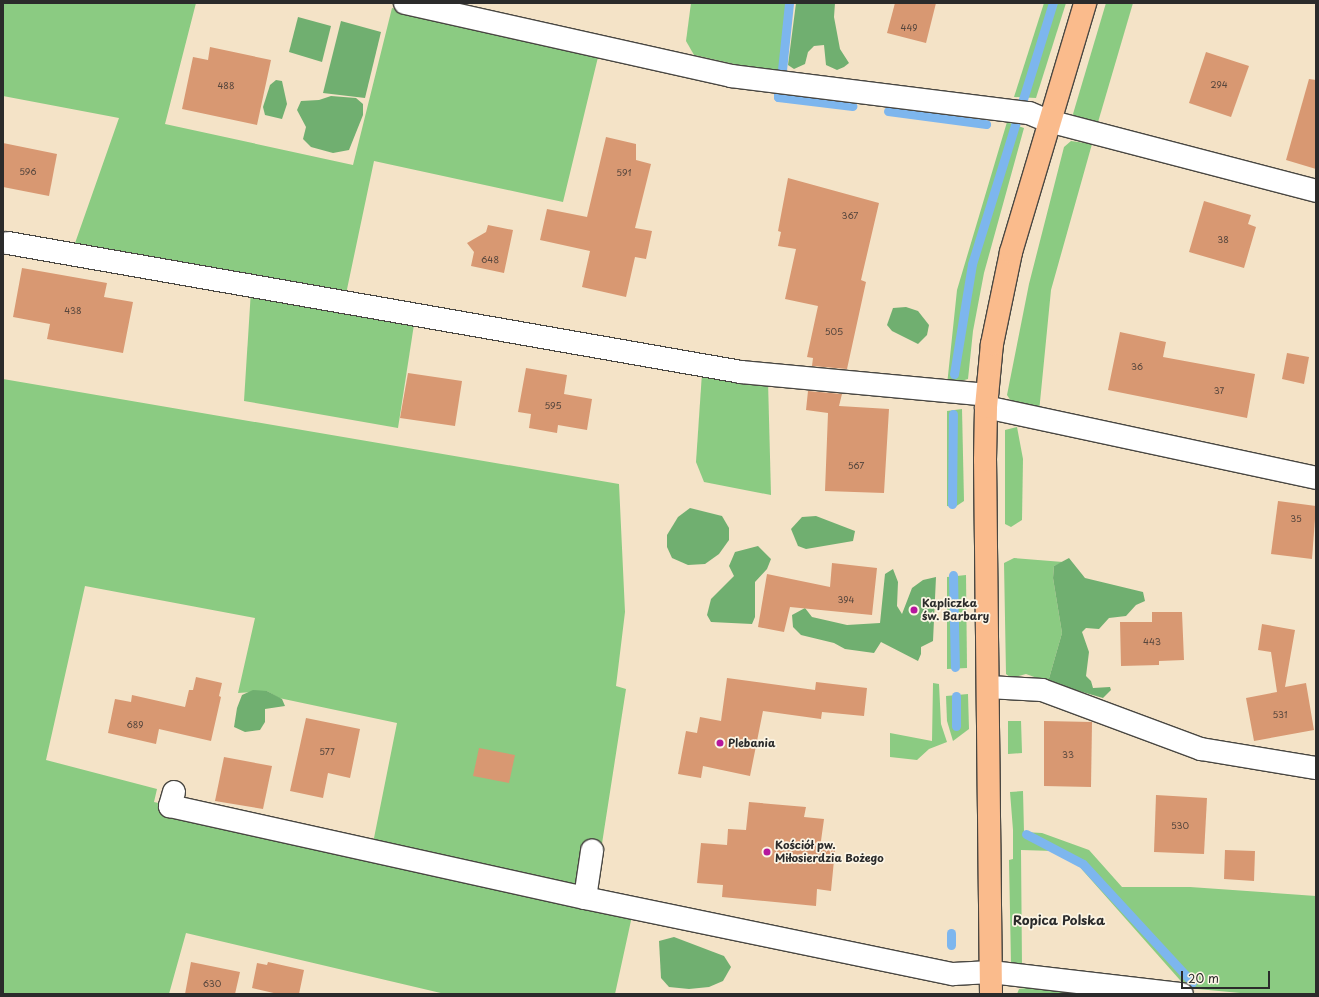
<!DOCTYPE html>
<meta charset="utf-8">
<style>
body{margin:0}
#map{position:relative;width:1319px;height:997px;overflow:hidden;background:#f4e3c7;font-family:"Playpen Sans",sans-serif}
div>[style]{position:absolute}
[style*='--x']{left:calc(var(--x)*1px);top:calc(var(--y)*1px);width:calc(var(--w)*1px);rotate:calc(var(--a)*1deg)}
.green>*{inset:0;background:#8bcb82}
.forest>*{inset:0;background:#70af70}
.stream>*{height:9px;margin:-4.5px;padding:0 4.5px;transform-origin:4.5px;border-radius:4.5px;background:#7db6ee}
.building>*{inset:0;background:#d89872}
.roads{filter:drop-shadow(1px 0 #494742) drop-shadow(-1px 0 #494742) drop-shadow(0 1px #494742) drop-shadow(0 -1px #494742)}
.minor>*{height:22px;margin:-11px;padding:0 11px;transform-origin:11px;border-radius:11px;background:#fff}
.major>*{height:22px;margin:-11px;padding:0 11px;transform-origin:11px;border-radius:11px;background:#fabb8c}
.dots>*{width:11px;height:11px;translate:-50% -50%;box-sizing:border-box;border:2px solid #fcf5e5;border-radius:50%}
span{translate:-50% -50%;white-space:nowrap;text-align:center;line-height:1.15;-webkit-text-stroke:3.5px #fcf5e5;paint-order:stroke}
.number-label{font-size:9px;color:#56463d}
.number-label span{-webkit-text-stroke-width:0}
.poi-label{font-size:11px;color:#2b2b2b;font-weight:700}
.left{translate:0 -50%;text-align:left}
.quarter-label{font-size:13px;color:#2b2b2b;font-weight:700}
.frame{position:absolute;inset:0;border:4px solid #2b2b2b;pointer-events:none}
.scale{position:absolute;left:1181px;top:971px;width:89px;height:18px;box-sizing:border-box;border:2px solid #2b2b2b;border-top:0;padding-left:5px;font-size:12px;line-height:14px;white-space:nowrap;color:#2b2b2b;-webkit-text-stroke:3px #fcf5e5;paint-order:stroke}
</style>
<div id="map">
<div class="green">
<i style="clip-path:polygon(3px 3px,196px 3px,165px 124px,353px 165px,392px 8px,599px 53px,563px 202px,374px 161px,346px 294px,74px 246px,119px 118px,3px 96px)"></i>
<i style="clip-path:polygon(691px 3px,792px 3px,783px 75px,694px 55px,686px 41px)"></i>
<i style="clip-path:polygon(1044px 3px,1066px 3px,1036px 98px,1014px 97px)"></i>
<i style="clip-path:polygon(1106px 3px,1133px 3px,1096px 129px,1075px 119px,1073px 114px)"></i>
<i style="clip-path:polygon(1007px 122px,1024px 128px,984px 273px,973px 331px,968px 379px,947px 385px,957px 290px)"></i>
<i style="clip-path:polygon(1071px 141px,1092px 144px,1051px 290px,1039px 412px,1015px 407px,1007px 395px,1029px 284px,1064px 147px)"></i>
<i style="clip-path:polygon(251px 290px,415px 318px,398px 428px,244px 401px)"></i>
<i style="clip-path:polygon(702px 373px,768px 381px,771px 495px,704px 482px,696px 462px)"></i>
<i style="clip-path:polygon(3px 379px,619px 484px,625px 612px,616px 686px,626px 689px,601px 850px,581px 888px,373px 843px,397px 723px,279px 698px,267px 691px,238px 693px,255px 618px,85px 586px,46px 760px,157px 789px,154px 802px,632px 916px,615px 994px,445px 994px,186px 933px,169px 994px,3px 994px)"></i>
<i style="clip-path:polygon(962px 409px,964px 501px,955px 507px,947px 506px,947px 411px)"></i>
<i style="clip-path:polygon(1017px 427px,1023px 459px,1022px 520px,1011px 527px,1005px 524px,1005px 430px)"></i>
<i style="clip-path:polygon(1014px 558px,1063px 562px,1054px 566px,1053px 578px,1062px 633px,1048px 682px,1026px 674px,1011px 678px,1006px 674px,1004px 563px)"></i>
<i style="clip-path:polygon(966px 575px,967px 668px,947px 669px,947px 577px)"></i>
<i style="clip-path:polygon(933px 683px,939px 684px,941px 724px,947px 742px,929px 749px,917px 760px,890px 757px,890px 733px,932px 741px)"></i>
<i style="clip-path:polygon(968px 694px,969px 729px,953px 741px,947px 721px,946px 696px)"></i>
<i style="clip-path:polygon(1008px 721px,1021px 721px,1022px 753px,1008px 754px)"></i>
<i style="clip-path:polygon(1023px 791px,1024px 832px,1042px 833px,1089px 850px,1122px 887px,1190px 887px,1316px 896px,1316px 994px,1251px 994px,1187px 988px,1078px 865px,1053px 851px,1021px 850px,1022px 967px,1011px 964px,1009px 860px,1013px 859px,1013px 830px,1010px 792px)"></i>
<i style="clip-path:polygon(1040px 986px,1139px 994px,1017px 994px,1019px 989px)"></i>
</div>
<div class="forest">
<i style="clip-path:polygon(796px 3px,835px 3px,834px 17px,840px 49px,849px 63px,844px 67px,837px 70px,826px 65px,824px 45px,814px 46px,808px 52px,805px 64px,794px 69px,788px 65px)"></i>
<i style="clip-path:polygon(298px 17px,331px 26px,322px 62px,289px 52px)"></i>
<i style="clip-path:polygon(341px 21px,381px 32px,365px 98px,323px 93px)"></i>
<i style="clip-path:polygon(276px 80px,282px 81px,287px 104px,282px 119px,265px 115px,263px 107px,270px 85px)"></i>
<i style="clip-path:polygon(331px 96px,356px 98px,363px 104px,363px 115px,349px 150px,333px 153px,311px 147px,303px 139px,306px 127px,297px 110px,301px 101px,319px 100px)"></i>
<i style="clip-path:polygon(906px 307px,918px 311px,929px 325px,927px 335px,918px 344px,892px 331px,887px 325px,893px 308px)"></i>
<i style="clip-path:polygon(690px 508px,722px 516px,729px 528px,729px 540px,719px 554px,705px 564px,688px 565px,672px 558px,667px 547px,667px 535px,678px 517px)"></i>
<i style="clip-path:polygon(816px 516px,855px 531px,853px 541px,806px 549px,798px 546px,791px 529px,802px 517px)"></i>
<i style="clip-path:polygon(758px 546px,771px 559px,767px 569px,755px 582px,755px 617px,752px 624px,711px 622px,707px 615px,711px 599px,734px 576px,729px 566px,735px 552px)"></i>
<i style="clip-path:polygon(1069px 558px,1085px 578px,1143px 592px,1145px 601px,1136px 605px,1126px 616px,1109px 618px,1099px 629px,1086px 628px,1082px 632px,1089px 652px,1086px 676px,1091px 681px,1093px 688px,1110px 687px,1111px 690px,1103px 698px,1048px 682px,1062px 633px,1053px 578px,1054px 566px)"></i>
<i style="clip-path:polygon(893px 569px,898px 582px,897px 606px,902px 614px,912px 588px,923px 580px,936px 577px,933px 641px,921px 647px,921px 654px,918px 661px,881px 642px,874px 653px,845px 649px,834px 643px,801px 635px,793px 627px,792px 615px,805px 608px,812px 617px,847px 625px,880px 623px,885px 574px)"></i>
<i style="clip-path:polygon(253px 690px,267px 691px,282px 699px,285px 706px,265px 709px,265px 722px,260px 730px,245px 732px,234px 727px,237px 708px,242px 695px)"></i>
<i style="clip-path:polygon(674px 937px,724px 956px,731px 967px,723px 981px,709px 987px,689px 989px,669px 987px,661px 978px,659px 941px)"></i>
</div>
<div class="stream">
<i style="--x:782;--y:70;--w:67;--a:-84"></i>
<i style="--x:778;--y:93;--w:4;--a:90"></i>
<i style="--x:778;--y:97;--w:75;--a:6.9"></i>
<i style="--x:888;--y:111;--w:99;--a:7.6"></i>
<i style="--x:954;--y:374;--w:111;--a:-80.7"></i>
<i style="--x:972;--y:264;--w:273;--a:-72.8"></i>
<i style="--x:952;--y:504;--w:90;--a:-89.4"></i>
<i style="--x:953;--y:575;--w:92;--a:88.8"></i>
<i style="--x:956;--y:696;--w:30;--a:90"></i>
<i style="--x:1026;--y:834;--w:64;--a:27.8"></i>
<i style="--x:1083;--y:864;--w:161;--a:47.3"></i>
<i style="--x:951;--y:945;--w:12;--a:-90"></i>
</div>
<div class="building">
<i style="clip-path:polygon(895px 3px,936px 3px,926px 43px,887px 33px)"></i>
<i style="clip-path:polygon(210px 47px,271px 60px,257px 125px,182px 109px,193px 57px,208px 60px)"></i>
<i style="clip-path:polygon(1206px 52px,1249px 66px,1231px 117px,1189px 103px)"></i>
<i style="clip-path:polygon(1309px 79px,1316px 80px,1316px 169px,1286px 160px)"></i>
<i style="clip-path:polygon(606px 137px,636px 144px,636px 160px,651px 164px,635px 228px,652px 231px,646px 259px,635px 257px,626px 297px,582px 287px,590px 251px,540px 240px,547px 209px,587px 217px)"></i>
<i style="clip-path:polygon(3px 143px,57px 154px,49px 196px,3px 187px)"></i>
<i style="clip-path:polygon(788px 178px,879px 203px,861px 280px,866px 282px,847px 369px,812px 366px,813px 358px,807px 357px,818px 306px,785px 299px,796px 249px,778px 246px,781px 232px,778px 231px)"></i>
<i style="clip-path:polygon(1204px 201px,1251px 215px,1248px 224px,1256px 227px,1244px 268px,1189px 252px)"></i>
<i style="clip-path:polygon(488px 225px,513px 230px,504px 273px,471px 266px,474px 252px,467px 243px,486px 232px)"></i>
<i style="clip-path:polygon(22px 268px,107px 283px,104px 297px,133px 302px,123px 353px,47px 339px,50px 324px,13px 317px)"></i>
<i style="clip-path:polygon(1120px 332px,1166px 342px,1163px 357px,1255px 374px,1247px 418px,1108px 390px)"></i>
<i style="clip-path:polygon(1287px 353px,1309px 357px,1304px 384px,1282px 379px)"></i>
<i style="clip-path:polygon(526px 368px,567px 375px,564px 394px,592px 399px,587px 430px,558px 425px,557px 433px,529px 428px,531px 414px,518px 412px)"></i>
<i style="clip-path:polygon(408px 373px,462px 381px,455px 426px,400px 418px)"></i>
<i style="clip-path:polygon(808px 391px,842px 394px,839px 406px,889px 409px,884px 493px,825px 491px,828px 413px,806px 410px)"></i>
<i style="clip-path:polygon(1278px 501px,1316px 506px,1312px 559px,1271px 554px)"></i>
<i style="clip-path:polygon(832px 563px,877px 568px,872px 615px,790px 607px,784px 632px,758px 627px,767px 574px,830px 587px)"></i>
<i style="clip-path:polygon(1152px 612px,1182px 612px,1184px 660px,1159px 661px,1159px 665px,1121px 666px,1120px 622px,1152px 622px)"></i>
<i style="clip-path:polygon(1262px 624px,1295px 630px,1285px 687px,1306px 683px,1314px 730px,1254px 741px,1246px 698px,1277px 692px,1271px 652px,1258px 650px)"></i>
<i style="clip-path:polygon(196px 677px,222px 683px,219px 696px,221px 697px,211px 741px,159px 729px,156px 744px,108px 733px,115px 699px,131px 702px,132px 695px,185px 707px,189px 690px,193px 690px)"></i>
<i style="clip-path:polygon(727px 678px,815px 690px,816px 682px,867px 688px,864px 716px,822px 712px,821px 719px,763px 711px,750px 776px,703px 766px,701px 778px,678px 774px,686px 731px,697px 733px,700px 717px,721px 721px)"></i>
<i style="clip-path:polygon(306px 718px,360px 729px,350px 778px,328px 773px,323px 798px,290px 791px)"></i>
<i style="clip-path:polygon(1044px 721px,1092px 722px,1091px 787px,1044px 786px)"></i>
<i style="clip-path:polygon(479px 748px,515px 755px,509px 783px,473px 776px)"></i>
<i style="clip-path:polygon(224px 757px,272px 766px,263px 809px,215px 801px)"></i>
<i style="clip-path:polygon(1156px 795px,1207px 798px,1204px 854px,1154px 852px)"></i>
<i style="clip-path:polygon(749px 802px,806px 807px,804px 817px,824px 819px,820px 848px,835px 850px,831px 891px,817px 889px,816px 906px,722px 897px,723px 885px,697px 883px,701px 843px,727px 845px,728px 829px,746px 830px)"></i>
<i style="clip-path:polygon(1225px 850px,1255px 851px,1254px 881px,1224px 879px)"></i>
<i style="clip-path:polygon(191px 962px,240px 972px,235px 994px,185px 994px)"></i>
<i style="clip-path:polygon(268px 962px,304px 970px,299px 994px,278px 994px,252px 988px,257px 963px,267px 965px)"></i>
</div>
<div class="roads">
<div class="minor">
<i style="--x:405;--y:3;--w:334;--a:12.6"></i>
<i style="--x:731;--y:76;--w:300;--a:7.1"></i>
<i style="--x:1029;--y:113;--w:21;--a:23"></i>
<i style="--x:1048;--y:121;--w:277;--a:14.6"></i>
<i style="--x:8;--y:243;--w:744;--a:9.98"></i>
<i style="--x:741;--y:372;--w:247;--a:5.3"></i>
<i style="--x:986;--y:407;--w:338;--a:12.1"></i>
<i style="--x:988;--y:687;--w:54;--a:3.2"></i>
<i style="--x:1042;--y:690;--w:170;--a:20.4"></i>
<i style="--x:1201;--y:749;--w:117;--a:9.4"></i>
<i style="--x:174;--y:792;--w:15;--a:106"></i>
<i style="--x:170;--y:806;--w:425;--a:12.5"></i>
<i style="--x:585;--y:898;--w:376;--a:11.7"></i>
<i style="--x:953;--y:974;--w:38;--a:-3"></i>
<i style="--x:991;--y:972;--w:192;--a:6.6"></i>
<i style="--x:585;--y:898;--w:48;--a:-81.5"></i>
</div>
<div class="major">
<i style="--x:991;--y:994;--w:534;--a:-90.64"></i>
<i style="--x:985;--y:460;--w:53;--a:-88.9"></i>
<i style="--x:986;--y:407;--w:63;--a:-84.6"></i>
<i style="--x:992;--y:344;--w:94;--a:-78.3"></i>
<i style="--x:1011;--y:252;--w:260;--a:-73.4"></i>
</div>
</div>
<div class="dots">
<i style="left:914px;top:610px;background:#b5179e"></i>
<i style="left:720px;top:743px;background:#b5179e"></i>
<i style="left:767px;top:852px;background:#b5179e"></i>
</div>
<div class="number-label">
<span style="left:909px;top:27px">449</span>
<span style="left:1219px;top:84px">294</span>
<span style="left:226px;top:85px">488</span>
<span style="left:28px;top:171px">596</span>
<span style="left:624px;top:172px">591</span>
<span style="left:850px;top:215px">367</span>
<span style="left:1223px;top:239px">38</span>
<span style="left:490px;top:259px">648</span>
<span style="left:73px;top:310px">438</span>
<span style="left:834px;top:331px">505</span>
<span style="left:1137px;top:366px">36</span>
<span style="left:1219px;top:390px">37</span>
<span style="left:553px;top:405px">595</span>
<span style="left:856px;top:465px">567</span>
<span style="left:1296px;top:518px">35</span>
<span style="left:846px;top:599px">394</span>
<span style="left:1152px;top:641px">443</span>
<span style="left:1280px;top:714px">531</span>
<span style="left:135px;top:724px">689</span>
<span style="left:327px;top:751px">577</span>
<span style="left:1068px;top:754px">33</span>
<span style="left:1180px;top:825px">530</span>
<span style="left:212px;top:983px">630</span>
</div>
<div class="poi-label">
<span class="left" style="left:922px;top:610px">Kapliczka<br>św. Barbary</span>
<span class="left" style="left:728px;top:743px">Plebania</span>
<span class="left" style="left:775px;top:852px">Kościół pw.<br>Miłosierdzia Bożego</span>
</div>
<div class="quarter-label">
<span style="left:1059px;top:920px">Ropica Polska</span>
</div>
<div class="frame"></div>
<div class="scale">20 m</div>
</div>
